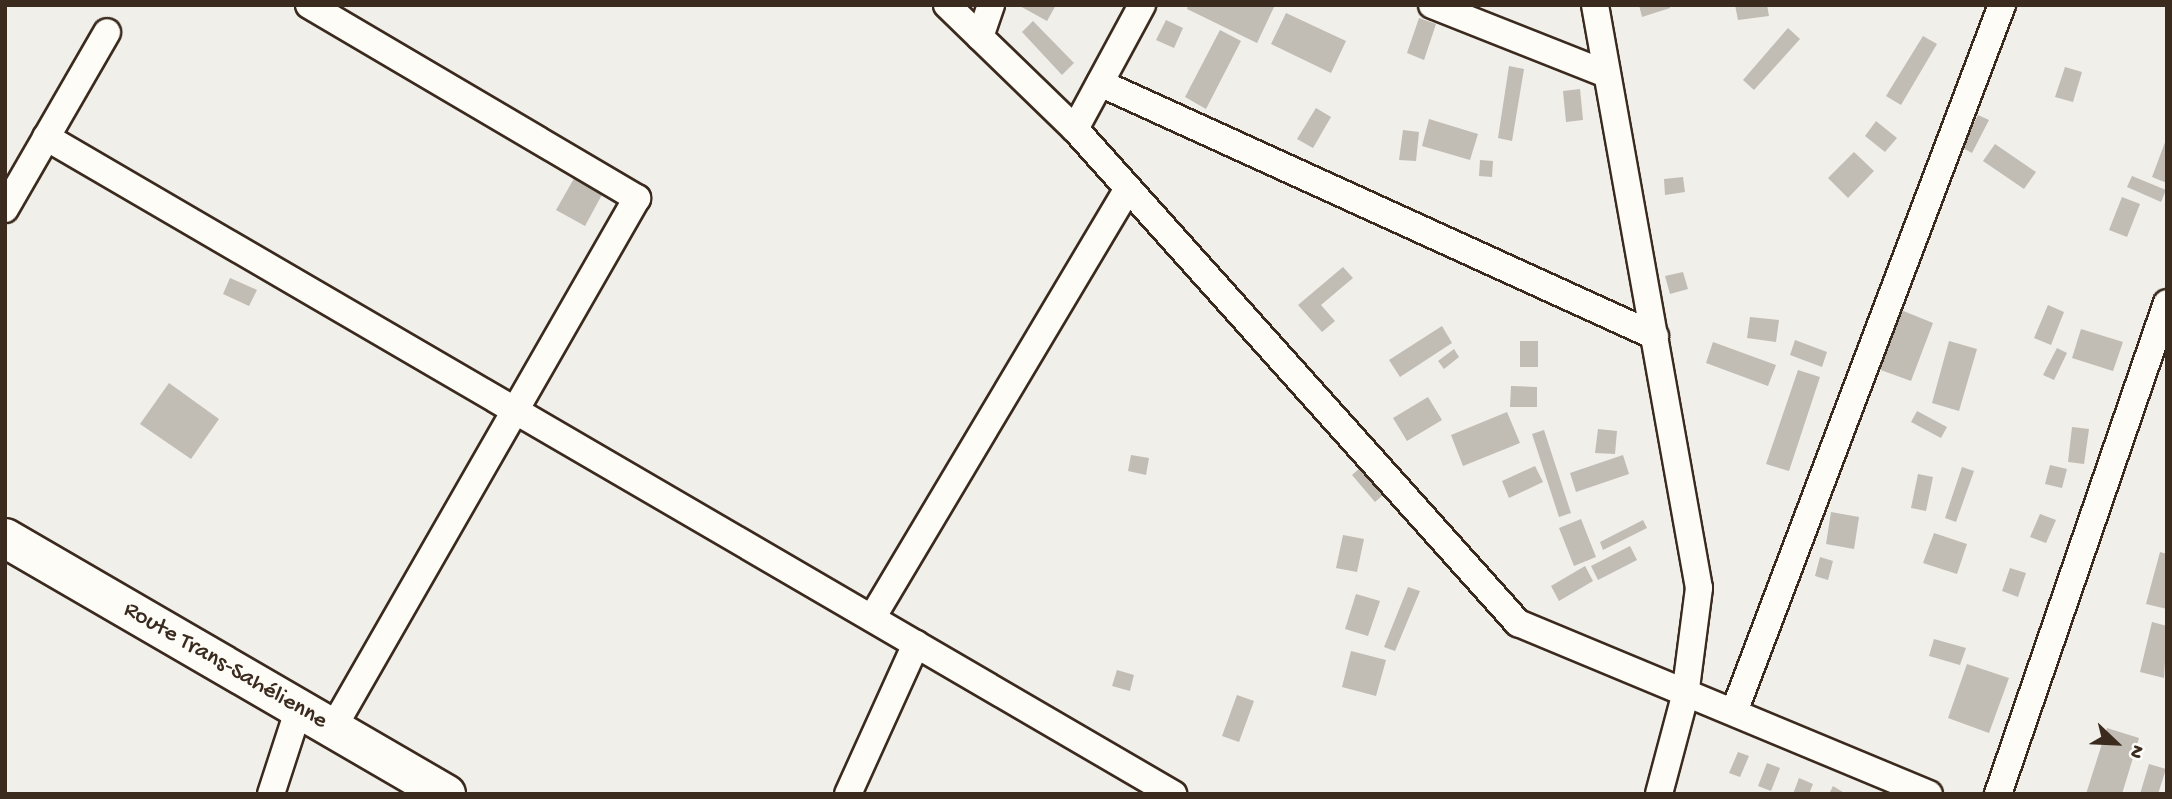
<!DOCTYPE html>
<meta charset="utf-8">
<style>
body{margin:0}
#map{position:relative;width:2172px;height:799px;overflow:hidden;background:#f1efea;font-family:"Gochi Hand",sans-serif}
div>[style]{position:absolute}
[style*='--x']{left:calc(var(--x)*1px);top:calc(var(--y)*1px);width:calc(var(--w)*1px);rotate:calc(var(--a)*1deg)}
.building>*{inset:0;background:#c1bcb4}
.roads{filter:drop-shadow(2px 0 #3b2a1e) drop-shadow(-2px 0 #3b2a1e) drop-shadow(0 2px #3b2a1e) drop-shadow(0 -2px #3b2a1e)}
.minor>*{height:26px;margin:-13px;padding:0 13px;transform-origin:13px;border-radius:13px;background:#fdfcf7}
.trunk>*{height:38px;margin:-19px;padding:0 19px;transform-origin:19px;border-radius:19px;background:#fdfcf7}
span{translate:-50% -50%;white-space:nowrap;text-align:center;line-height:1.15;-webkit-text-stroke:7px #fdfcf7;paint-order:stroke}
.street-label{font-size:24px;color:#3b2a1e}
.frame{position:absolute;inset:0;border:7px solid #3b2a1e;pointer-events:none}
.north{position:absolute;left:2081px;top:708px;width:70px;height:70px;-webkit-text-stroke:5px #fdfcf7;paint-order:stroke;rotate:113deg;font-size:19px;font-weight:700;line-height:28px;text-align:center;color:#3b2a1e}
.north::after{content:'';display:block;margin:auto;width:24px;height:32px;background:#3b2a1e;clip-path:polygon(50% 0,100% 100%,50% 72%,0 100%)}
</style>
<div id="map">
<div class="building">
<i style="clip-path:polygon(1018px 5px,1056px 5px,1047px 21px)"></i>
<i style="clip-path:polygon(1188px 5px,1275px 5px,1257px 43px,1187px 9px)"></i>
<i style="clip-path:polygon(1639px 5px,1669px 5px,1670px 8px,1642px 17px)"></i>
<i style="clip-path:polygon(1735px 5px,1767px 5px,1769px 16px,1738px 20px)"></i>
<i style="clip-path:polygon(1286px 13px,1346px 41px,1331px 73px,1271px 44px)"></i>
<i style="clip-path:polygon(1419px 18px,1436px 24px,1424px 60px,1407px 53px)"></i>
<i style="clip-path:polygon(1166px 20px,1183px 28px,1174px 48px,1156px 40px)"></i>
<i style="clip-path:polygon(1033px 21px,1074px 63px,1062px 75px,1022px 32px)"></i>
<i style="clip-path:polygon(1788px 28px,1800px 39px,1754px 90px,1743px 80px)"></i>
<i style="clip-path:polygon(1220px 30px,1241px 41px,1206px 109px,1185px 97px)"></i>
<i style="clip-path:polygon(1923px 36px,1937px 44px,1901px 105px,1886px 96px)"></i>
<i style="clip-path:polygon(1509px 66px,1524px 69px,1512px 141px,1498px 138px)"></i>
<i style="clip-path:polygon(2065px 67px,2082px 72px,2073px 102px,2055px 97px)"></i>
<i style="clip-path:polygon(1580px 89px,1583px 120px,1566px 122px,1563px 91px)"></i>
<i style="clip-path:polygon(1316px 108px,1331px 117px,1313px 148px,1297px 139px)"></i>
<i style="clip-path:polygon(1978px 115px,1989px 120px,1972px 153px,1961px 147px)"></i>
<i style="clip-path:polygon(1429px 119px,1478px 134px,1470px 160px,1422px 146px)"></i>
<i style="clip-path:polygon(1876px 121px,1897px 138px,1885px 152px,1865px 136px)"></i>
<i style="clip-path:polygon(1403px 130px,1419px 132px,1416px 161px,1399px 160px)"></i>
<i style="clip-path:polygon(2167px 137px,2167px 183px,2152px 177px)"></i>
<i style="clip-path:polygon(1995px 144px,2036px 172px,2024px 189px,1983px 161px)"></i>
<i style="clip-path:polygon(1854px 152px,1874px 171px,1848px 198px,1828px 178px)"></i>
<i style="clip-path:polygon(1480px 160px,1493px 161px,1492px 177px,1479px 176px)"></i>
<i style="clip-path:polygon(576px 175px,604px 191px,585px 226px,556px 210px)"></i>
<i style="clip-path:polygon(2132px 176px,2166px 190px,2161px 202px,2127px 187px)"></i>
<i style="clip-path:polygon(1683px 177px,1685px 192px,1665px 195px,1664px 179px)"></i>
<i style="clip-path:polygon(2122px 197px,2140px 204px,2127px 237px,2109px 230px)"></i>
<i style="clip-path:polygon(1343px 267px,1353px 278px,1321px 305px,1335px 321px,1322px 332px,1298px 305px)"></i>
<i style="clip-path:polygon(1683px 272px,1688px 289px,1670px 294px,1665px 276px)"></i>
<i style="clip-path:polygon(230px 278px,257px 290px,249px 306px,223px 294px)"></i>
<i style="clip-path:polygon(2048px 305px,2064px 312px,2051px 345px,2034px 338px)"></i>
<i style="clip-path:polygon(1901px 310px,1933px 323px,1911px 381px,1878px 369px)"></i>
<i style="clip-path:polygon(1750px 317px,1779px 320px,1776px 342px,1747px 338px)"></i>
<i style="clip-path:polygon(1442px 326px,1452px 343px,1400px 377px,1389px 360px)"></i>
<i style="clip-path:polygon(2081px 329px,2123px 342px,2113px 371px,2072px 358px)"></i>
<i style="clip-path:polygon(1795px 340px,1827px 352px,1822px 367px,1790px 355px)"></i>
<i style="clip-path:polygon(1520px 341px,1538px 341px,1538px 367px,1520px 367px)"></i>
<i style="clip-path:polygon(1949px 341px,1977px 349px,1959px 411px,1932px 403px)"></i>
<i style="clip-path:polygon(1713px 342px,1776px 365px,1768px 386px,1706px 363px)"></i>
<i style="clip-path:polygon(2057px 348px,2067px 353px,2054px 380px,2043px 375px)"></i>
<i style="clip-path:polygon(1454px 349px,1459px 357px,1444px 369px,1438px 361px)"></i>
<i style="clip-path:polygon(1798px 370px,1820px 377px,1789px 471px,1766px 464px)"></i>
<i style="clip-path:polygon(169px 383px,219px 419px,191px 459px,140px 424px)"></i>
<i style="clip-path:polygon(1511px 386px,1537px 387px,1537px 407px,1510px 407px)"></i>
<i style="clip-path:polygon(1428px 397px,1442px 420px,1407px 441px,1393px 418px)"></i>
<i style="clip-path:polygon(1917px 411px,1947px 427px,1941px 438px,1911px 422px)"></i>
<i style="clip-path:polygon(1507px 412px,1520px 443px,1463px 466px,1451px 435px)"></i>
<i style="clip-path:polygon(2072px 427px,2089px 429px,2084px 464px,2068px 462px)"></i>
<i style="clip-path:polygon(1598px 429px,1617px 431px,1615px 454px,1595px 453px)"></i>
<i style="clip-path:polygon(1544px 430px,1571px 513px,1559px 517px,1532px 434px)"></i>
<i style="clip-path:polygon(1131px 455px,1149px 458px,1146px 475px,1128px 471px)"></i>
<i style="clip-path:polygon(1623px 455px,1629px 474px,1576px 492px,1570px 473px)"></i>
<i style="clip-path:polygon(2050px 465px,2067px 469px,2062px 488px,2045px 484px)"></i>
<i style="clip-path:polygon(1535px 466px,1543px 482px,1509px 498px,1502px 481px)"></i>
<i style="clip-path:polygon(1962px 467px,1974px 471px,1956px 522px,1945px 518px)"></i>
<i style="clip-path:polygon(1360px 468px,1383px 495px,1375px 502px,1352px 475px)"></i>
<i style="clip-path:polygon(1918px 474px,1933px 477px,1926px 511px,1911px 508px)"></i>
<i style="clip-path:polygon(1831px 512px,1859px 517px,1854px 549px,1826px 544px)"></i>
<i style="clip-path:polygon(2040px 514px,2056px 520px,2046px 543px,2030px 537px)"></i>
<i style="clip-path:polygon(1581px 519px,1596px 557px,1574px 566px,1559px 528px)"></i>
<i style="clip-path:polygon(1643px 520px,1647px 528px,1603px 550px,1600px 542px)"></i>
<i style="clip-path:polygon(1934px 533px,1967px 544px,1957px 574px,1923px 563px)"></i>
<i style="clip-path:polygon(1343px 535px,1364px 539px,1357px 572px,1336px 568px)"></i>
<i style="clip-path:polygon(1630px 546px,1637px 560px,1598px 580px,1591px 566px)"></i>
<i style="clip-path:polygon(2160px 552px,2167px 554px,2167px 609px,2146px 604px)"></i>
<i style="clip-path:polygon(1820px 557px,1833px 561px,1828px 580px,1815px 576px)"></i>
<i style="clip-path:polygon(1585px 566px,1593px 581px,1559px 601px,1551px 586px)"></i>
<i style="clip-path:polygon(2010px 568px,2026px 573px,2018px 597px,2002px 591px)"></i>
<i style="clip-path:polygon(1408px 587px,1420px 591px,1395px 651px,1384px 647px)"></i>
<i style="clip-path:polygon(1356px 594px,1380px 601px,1368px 636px,1345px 629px)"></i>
<i style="clip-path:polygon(2152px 622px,2167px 626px,2164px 678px,2140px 672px)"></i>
<i style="clip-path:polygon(1934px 639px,1966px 648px,1960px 665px,1929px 656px)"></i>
<i style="clip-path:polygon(1351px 651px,1386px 660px,1376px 696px,1342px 687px)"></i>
<i style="clip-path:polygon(1967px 664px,2009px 678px,1989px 733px,1948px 718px)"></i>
<i style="clip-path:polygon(1117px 670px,1134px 675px,1130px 691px,1112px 686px)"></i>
<i style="clip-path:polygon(1237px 695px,1254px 701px,1239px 742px,1222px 736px)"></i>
<i style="clip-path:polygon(2107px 728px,2139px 738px,2122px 794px,2086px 794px)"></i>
<i style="clip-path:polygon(1738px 752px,1749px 756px,1740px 777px,1729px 773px)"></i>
<i style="clip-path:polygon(1767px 763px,1780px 768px,1771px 791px,1758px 786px)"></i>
<i style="clip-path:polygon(2149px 764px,2166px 769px,2158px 794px,2140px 794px)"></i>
<i style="clip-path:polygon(1799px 778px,1813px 784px,1809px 794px,1793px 794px)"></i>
<i style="clip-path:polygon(1833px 786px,1846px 794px,1829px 794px)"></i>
</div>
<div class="roads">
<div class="minor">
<i style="--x:309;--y:5;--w:381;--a:30.5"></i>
<i style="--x:637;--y:198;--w:611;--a:119.84"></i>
<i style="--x:947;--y:5;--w:178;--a:44.1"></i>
<i style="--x:1075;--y:129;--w:664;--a:48.12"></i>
<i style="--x:1518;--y:623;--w:445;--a:22.6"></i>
<i style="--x:1432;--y:5;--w:187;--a:21.6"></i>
<i style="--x:1595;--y:5;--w:592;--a:79.89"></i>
<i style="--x:1699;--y:588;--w:109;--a:97.4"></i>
<i style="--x:1685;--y:696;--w:101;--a:104.9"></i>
<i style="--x:980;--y:37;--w:34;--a:-71"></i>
<i style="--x:1100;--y:83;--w:610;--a:24.51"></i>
<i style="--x:1075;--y:129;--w:141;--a:-61.6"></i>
<i style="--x:46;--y:137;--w:1305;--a:30.24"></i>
<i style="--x:5;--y:209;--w:204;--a:-60"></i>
<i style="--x:872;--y:618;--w:500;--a:-59.2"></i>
<i style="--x:1734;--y:712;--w:756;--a:-69.24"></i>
<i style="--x:271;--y:794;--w:90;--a:-72"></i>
<i style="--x:848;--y:794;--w:165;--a:-65.6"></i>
<i style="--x:1998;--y:794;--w:519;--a:-71.01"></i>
</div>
<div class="trunk">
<i style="--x:5;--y:538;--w:510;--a:30.14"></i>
</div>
</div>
<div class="street-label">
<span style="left:225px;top:666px;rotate:30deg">Route Trans-Sahélienne</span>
</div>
<div class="frame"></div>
<div class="north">N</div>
</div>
